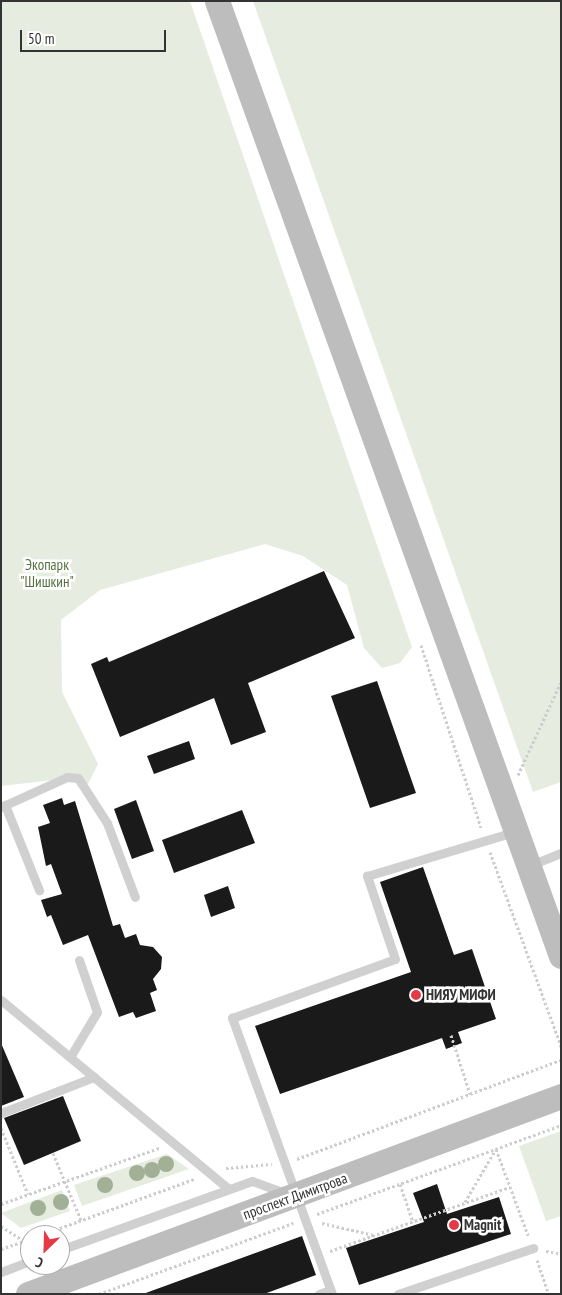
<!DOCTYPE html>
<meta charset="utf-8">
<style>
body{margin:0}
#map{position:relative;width:562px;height:1295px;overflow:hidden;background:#fff;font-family:"PT Sans Narrow",sans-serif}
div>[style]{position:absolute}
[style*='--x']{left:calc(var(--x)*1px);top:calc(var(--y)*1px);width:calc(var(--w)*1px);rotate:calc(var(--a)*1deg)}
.green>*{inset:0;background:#e6ecdf}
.building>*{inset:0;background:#1a1a1a}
.path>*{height:3px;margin-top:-1.5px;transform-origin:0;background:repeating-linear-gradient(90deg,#cdcdcd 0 2.5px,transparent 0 5px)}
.service>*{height:9px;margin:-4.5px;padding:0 4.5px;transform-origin:4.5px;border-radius:4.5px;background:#d0d0d0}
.secondary>*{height:25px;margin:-12.5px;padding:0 12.5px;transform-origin:12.5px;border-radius:12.5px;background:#bdbdbd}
.trees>*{width:16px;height:16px;margin:-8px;border-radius:50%;background:#a2b095}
.dots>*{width:14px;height:14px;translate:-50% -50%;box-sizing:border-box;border:2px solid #fff;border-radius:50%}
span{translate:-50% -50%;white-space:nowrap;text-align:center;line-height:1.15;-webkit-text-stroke:5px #fff;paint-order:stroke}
.park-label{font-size:15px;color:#56703f}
.poi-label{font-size:15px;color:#333;font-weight:700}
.left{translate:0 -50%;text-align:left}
.street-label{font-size:15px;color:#333}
.frame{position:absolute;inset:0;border:2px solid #333;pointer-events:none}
.north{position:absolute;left:20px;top:1225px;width:50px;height:50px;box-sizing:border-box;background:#fff;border:1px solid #adadad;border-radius:50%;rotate:204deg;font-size:14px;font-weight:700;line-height:20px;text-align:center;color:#333}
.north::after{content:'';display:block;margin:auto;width:18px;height:22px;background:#e63946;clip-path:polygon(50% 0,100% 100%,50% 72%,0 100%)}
.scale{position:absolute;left:20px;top:30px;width:146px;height:22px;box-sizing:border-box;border:2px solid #333;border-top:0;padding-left:6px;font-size:15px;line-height:18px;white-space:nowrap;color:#333;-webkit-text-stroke:4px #fff;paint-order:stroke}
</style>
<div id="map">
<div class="green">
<i style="clip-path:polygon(1px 1px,190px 1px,412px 647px,400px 663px,382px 668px,364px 648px,347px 585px,303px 556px,265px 544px,100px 590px,61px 620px,62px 692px,98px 764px,88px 784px,62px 779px,1px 786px)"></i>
<i style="clip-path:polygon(253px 1px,561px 1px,561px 782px,533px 792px)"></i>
<i style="clip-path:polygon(561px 1131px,561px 1216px,546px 1221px,519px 1146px)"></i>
<i style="clip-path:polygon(167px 1154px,189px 1169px,82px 1206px,74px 1185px)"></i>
<i style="clip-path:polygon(62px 1190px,70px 1211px,21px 1228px,1px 1213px)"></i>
</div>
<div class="building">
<i style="clip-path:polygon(324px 571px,355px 638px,248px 683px,266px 732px,231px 745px,214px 698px,120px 737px,91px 664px,107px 657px,109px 662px)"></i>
<i style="clip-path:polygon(377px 681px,416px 793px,370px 808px,331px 696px)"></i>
<i style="clip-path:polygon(189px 741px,195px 759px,154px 774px,147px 756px)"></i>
<i style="clip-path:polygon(62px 798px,64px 805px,75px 801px,113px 926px,120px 924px,125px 938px,136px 934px,140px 945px,153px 947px,162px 957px,161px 969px,153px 979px,157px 990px,150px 993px,156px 1011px,136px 1018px,133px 1012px,119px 1017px,88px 935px,63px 945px,51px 915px,47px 917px,41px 900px,62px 894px,51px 864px,46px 866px,38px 827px,50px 823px,43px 805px)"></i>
<i style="clip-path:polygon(136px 800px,154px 851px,132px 859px,114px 809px)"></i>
<i style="clip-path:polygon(242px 810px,255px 843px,174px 873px,162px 840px)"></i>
<i style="clip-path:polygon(423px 867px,454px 955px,472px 949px,496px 1019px,458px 1032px,462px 1043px,446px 1049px,442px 1038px,280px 1094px,255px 1026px,411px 972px,380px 882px)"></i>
<i style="clip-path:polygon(228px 886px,235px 908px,211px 917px,204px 895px)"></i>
<i style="clip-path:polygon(1px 1043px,24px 1097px,1px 1106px)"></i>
<i style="clip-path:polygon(63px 1096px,81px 1141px,24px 1165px,4px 1118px)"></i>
<i style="clip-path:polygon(437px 1184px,447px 1214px,499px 1197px,511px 1234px,359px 1285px,346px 1248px,424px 1222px,413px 1193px)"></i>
<i style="clip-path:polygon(302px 1236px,316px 1275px,264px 1294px,143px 1294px)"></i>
</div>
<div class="path">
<i style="--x:421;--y:645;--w:192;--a:71.8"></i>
<i style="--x:518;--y:775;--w:102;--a:-65.2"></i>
<i style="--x:490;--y:852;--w:207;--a:69.9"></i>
<i style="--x:451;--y:1035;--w:62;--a:72.1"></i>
<i style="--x:1;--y:1128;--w:71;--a:67.8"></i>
<i style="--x:496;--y:1149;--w:92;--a:69.6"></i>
<i style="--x:53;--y:1153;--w:73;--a:67.3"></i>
<i style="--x:297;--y:1159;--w:282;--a:-20.6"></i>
<i style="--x:226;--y:1168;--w:46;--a:-5"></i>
<i style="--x:400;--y:1184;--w:40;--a:71.1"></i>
<i style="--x:465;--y:1202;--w:61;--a:-59.7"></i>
<i style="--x:1;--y:1204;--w:168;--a:-19.5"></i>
<i style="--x:317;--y:1214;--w:260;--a:-20"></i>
<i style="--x:322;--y:1223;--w:53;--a:13"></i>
<i style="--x:1;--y:1226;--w:27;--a:33"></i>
<i style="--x:41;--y:1235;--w:163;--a:-20.1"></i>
<i style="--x:1;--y:1249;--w:31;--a:-19"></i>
<i style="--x:330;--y:1251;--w:191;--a:-19.6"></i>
<i style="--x:546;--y:1251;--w:15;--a:11"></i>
<i style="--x:537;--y:1260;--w:36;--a:71"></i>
<i style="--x:99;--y:1294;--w:207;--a:-20.1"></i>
</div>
<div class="service">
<i style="--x:5;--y:805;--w:92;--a:68.2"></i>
<i style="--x:1;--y:807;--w:72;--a:-24.4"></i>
<i style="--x:67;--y:777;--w:11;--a:5"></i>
<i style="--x:78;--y:778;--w:54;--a:57.2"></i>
<i style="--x:107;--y:823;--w:79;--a:69.3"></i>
<i style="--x:531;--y:865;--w:32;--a:-22"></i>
<i style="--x:1;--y:1000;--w:296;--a:39.7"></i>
<i style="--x:70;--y:1057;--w:52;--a:-59"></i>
<i style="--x:97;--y:1012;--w:55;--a:-109.1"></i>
<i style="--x:1;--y:1113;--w:100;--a:-21.2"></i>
<i style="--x:60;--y:1250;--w:204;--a:-19.8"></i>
<i style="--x:252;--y:1181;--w:35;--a:20"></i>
<i style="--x:1;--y:1272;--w:31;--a:-21"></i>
<i style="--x:319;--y:1294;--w:12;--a:-20"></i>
<i style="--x:332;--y:1294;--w:294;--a:-109.9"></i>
<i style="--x:232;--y:1018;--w:173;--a:-19.9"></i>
<i style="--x:395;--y:959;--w:88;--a:-108.6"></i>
<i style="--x:367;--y:876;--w:153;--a:-16.7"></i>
<i style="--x:398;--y:1294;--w:143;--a:-18.8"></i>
</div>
<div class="secondary">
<i style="--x:217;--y:1;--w:1015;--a:70.19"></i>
<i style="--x:28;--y:1294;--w:569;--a:-20.38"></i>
</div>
<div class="trees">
<i style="left:166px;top:1164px"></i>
<i style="left:152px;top:1170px"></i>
<i style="left:137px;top:1173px"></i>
<i style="left:105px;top:1185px"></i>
<i style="left:61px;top:1202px"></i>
<i style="left:38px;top:1208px"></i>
</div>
<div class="dots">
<i style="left:416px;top:995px;background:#e63946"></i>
<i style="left:454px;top:1225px;background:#e63946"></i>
</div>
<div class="park-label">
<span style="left:47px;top:573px">Экопарк<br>"Шишкин"</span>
</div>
<div class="poi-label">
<span class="left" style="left:426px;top:995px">НИЯУ МИФИ</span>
<span class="left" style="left:464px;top:1225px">Magnit</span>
</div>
<div class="street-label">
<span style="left:295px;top:1196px;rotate:-20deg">проспект Димитрова</span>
</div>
<div class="frame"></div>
<div class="north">С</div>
<div class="scale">50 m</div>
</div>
